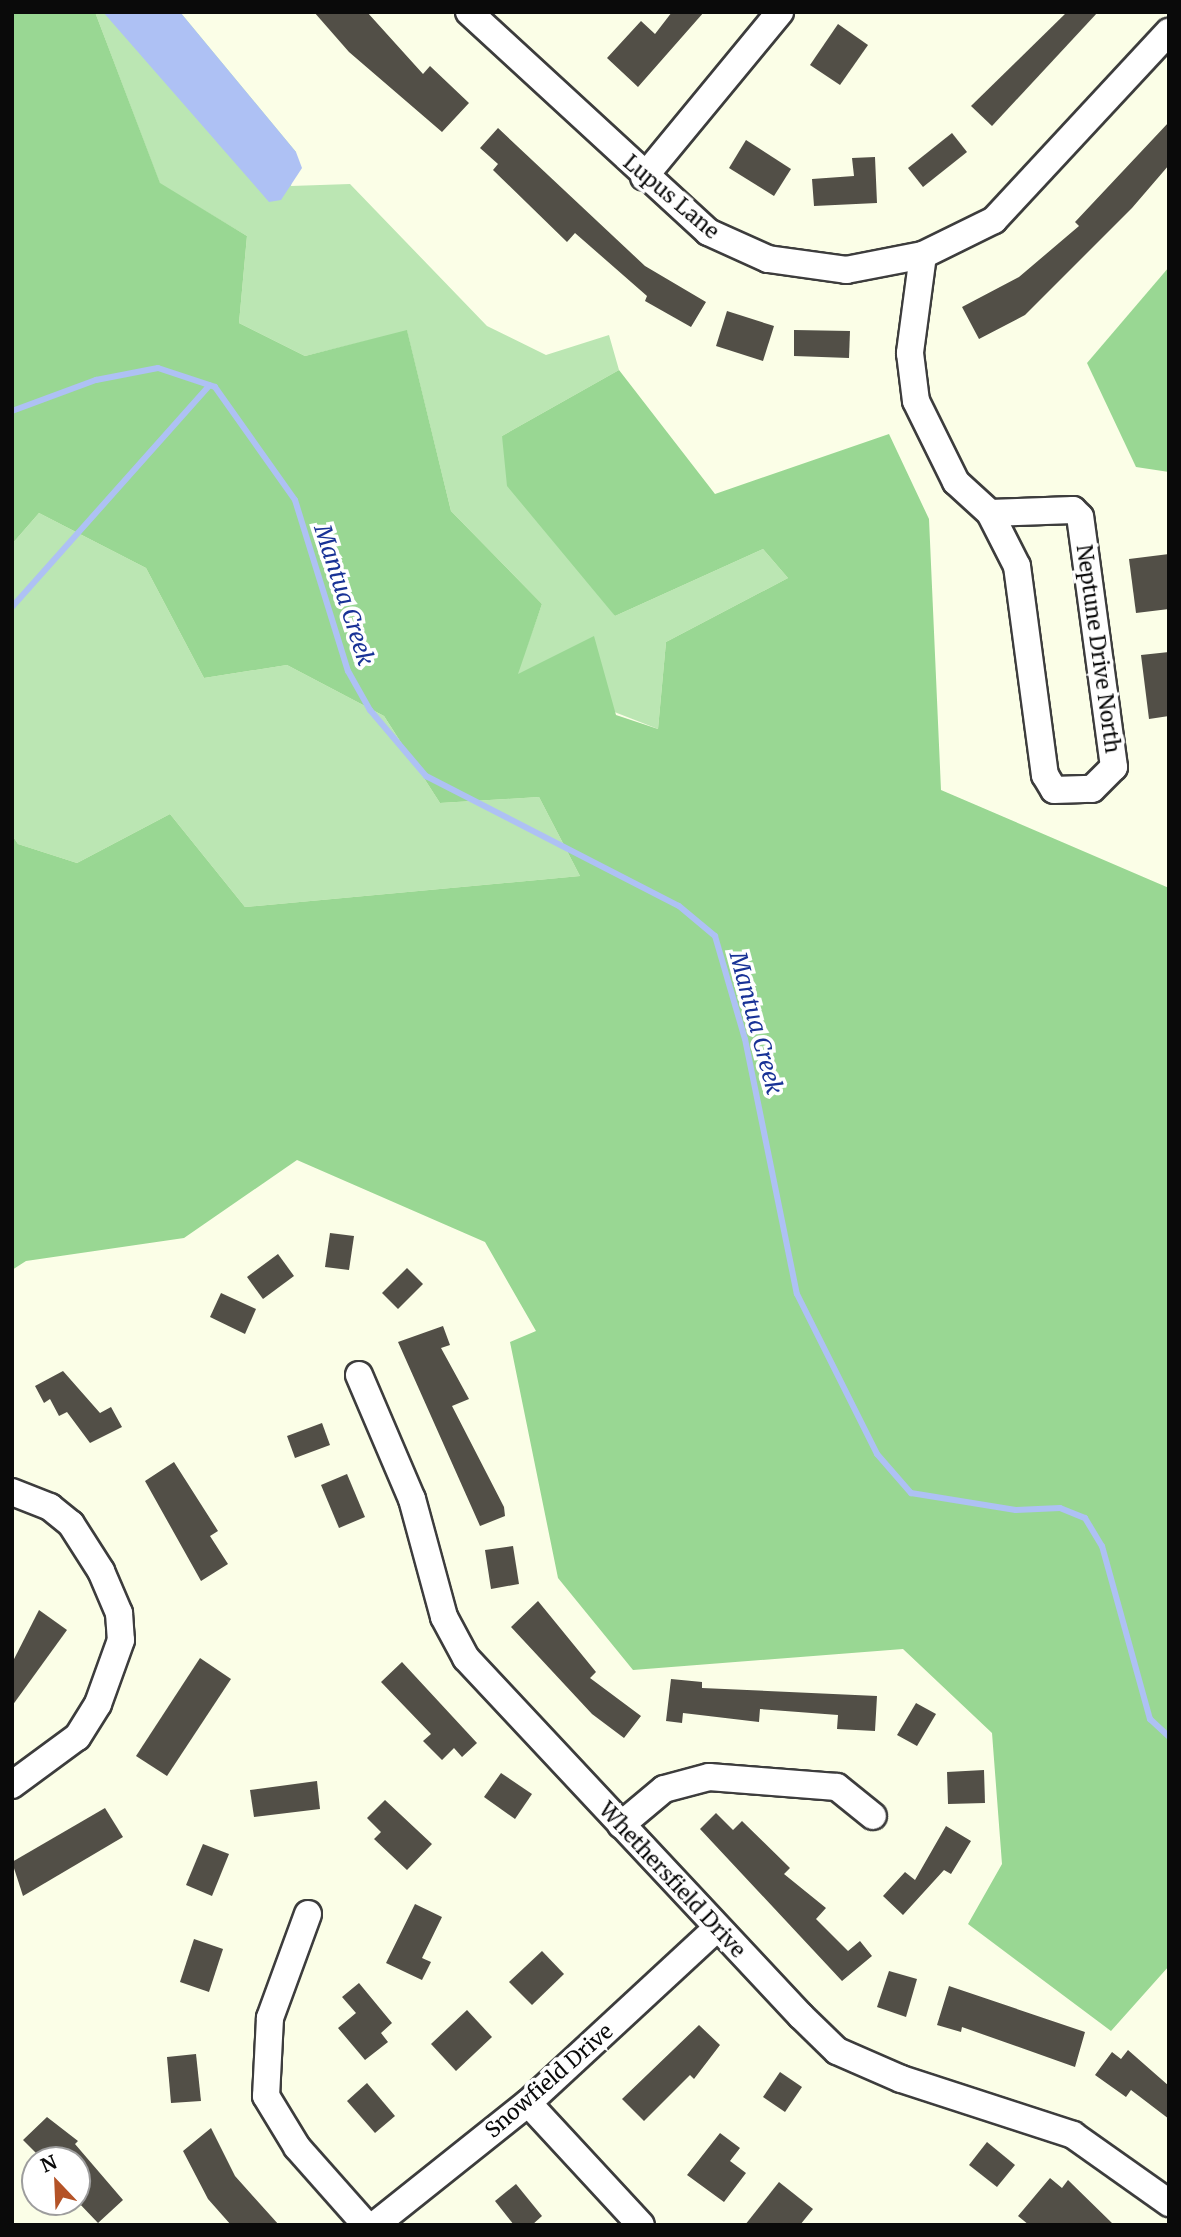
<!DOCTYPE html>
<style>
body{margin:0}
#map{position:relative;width:1181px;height:2237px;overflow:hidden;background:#fbfee7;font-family:Merriweather,serif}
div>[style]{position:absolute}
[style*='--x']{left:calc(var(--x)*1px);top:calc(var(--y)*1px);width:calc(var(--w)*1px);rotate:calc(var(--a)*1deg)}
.green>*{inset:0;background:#bbe6b3}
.forest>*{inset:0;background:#99d793}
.water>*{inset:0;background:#aec1f4}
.stream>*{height:6px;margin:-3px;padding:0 3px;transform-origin:3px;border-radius:3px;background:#aec1f4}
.building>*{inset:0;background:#524f47}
.roads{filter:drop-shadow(2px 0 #3d3d3d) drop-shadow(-2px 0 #3d3d3d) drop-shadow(0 2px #3d3d3d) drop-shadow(0 -2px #3d3d3d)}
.minor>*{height:26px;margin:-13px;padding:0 13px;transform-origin:13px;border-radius:13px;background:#fff}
span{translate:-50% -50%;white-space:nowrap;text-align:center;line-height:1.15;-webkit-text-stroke:7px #fff;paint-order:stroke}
.street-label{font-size:21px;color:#0a0a0a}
.water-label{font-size:23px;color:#183296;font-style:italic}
.frame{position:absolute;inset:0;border:14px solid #0a0a0a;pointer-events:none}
.north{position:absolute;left:21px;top:2146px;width:70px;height:70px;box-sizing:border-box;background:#fff;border:2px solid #9d9d9d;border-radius:50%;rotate:337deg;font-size:19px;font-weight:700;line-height:28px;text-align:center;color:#0a0a0a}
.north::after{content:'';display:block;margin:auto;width:24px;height:32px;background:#b45327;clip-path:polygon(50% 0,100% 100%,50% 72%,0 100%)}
</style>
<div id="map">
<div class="green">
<i style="clip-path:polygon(95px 12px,180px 12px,296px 152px,291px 186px,350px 184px,487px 326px,546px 355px,609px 335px,619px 370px,502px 436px,615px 616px,763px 549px,788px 578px,666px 642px,658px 729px,517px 674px,542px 604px,451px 511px,407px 331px,305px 356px,239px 323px,247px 236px,160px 184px)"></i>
<i style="clip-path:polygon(39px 513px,146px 568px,204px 678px,287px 665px,384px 716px,440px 803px,539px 797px,580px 876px,245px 907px,170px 814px,77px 863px,18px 844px,12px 835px,12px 544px)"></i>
</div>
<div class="forest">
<i style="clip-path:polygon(12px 12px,95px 12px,160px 183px,247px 236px,239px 323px,305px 356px,407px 330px,451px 511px,542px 604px,518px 674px,594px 636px,616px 715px,658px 729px,666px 642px,788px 578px,763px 549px,615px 616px,507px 486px,502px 436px,619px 370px,715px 494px,889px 434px,929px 519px,941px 790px,1169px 888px,1169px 1966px,1111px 2031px,968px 1924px,1002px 1864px,992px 1733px,903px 1649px,633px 1670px,558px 1578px,510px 1342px,536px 1331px,485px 1242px,297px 1160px,184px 1238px,26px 1261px,12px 1270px,12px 835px,18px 844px,77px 863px,170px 814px,245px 907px,580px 876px,539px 797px,440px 803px,384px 716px,287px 665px,204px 678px,146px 568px,39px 513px,12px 544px)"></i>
<i style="clip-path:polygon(1169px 267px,1169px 472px,1136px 467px,1087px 363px)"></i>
</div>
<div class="water">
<i style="clip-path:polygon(103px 12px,180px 12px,296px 152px,302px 168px,281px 200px,269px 202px)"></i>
</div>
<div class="stream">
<i style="--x:12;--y:411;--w:90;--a:-20.3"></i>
<i style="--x:96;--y:380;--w:63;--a:-11"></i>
<i style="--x:158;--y:368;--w:60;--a:18.4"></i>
<i style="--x:215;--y:387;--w:138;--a:54.7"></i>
<i style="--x:295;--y:500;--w:179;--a:72.8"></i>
<i style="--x:348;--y:671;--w:45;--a:60.6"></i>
<i style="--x:370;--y:710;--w:87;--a:49.7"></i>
<i style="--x:426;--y:776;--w:284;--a:27.2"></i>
<i style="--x:679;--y:906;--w:47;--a:39.8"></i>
<i style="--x:715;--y:936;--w:107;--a:73.8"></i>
<i style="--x:745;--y:1039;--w:260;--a:78.5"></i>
<i style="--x:797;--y:1294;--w:179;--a:63.4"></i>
<i style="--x:877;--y:1454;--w:52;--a:48.9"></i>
<i style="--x:911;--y:1493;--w:106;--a:9.2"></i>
<i style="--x:1016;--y:1510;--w:44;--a:-2.6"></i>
<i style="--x:1060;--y:1508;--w:27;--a:22"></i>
<i style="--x:1085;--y:1518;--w:33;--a:59"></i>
<i style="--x:1102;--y:1546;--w:180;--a:74.5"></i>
<i style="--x:1150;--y:1719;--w:26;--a:43"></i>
<i style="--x:12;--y:607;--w:297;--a:-48.3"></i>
</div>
<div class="building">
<i style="clip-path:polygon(314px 12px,367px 12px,423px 74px,430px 66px,469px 103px,442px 132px,349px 52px)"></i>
<i style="clip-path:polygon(672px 12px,704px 12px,638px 87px,607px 58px,641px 21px,655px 34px)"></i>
<i style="clip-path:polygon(1067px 12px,1098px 12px,992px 126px,971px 106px)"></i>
<i style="clip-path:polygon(838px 24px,868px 45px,840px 85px,810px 65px)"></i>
<i style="clip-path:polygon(1169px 122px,1169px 165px,1132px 208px,1025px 315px,979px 339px,962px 307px,1019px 277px,1079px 226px,1075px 222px)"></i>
<i style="clip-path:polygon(498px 128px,645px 266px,706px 302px,691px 327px,645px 301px,647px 296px,575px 233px,567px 242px,493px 170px,498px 164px,480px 148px)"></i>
<i style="clip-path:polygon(952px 133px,967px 152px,923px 187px,908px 168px)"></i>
<i style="clip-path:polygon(746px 140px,791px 169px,774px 196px,729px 168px)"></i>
<i style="clip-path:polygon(875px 157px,877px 203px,814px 206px,812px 179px,854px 176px,852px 158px)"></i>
<i style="clip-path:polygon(727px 311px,774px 326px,763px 361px,716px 346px)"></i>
<i style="clip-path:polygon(794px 330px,850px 331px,849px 358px,794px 356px)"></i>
<i style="clip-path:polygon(1169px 554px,1169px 609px,1136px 613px,1129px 559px)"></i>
<i style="clip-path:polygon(1169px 652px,1169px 716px,1149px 719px,1141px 655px)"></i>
<i style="clip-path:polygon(330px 1233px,354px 1236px,349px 1270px,325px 1267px)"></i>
<i style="clip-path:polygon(278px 1254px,294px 1276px,263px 1299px,247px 1277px)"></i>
<i style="clip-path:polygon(407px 1268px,423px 1284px,398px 1309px,382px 1293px)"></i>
<i style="clip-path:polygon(221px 1293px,256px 1309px,245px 1334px,210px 1317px)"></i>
<i style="clip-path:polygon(443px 1326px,450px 1345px,441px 1348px,469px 1399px,452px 1406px,504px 1507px,505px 1516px,480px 1526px,398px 1342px)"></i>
<i style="clip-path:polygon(63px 1371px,100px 1413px,111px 1407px,122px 1427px,90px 1443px,67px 1412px,59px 1416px,50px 1399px,44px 1403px,35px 1386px)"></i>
<i style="clip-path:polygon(322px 1423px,330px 1445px,295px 1458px,287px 1436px)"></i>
<i style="clip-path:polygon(174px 1462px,218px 1531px,210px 1536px,228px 1564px,201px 1581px,145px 1481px)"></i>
<i style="clip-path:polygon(347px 1474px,365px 1517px,339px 1528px,321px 1485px)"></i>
<i style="clip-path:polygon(513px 1546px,519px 1584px,491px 1589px,485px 1550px)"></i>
<i style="clip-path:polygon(538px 1601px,596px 1672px,590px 1678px,641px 1716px,624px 1738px,592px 1714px,511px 1627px)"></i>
<i style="clip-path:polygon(39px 1610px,67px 1630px,12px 1706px,12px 1663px)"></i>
<i style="clip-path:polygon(200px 1658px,231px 1679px,167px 1776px,136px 1756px)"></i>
<i style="clip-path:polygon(402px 1662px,477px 1743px,462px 1757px,454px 1748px,442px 1760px,423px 1741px,431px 1734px,381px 1682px)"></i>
<i style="clip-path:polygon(671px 1679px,702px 1682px,702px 1688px,877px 1696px,875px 1731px,837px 1729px,838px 1715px,760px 1709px,759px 1722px,683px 1713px,682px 1723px,666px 1721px)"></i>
<i style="clip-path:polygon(916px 1703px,936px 1714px,917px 1746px,897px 1735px)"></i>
<i style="clip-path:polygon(984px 1770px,985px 1803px,948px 1804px,947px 1772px)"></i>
<i style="clip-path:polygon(501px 1773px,532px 1794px,515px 1819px,484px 1797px)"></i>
<i style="clip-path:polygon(317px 1781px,320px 1809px,254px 1817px,250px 1790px)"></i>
<i style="clip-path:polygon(385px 1800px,432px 1844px,407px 1870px,374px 1839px,381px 1832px,367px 1818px)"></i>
<i style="clip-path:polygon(105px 1808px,123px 1837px,23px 1896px,12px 1862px)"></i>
<i style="clip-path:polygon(716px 1813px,733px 1830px,742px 1821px,790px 1868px,784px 1874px,826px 1908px,816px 1919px,848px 1951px,860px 1941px,872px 1956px,842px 1981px,700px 1829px)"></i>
<i style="clip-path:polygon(946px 1826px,971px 1841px,951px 1874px,944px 1870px,903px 1915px,883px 1896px,905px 1872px,915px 1880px)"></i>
<i style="clip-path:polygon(203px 1844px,229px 1854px,212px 1896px,186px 1885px)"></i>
<i style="clip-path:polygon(415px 1904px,442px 1917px,422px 1958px,431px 1962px,422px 1980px,386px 1963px)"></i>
<i style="clip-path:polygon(194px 1939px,223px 1949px,209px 1992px,180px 1982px)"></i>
<i style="clip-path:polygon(542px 1951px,564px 1974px,532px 2005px,509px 1982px)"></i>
<i style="clip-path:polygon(889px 1971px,917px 1979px,906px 2017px,877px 2007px)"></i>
<i style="clip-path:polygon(359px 1983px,392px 2023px,381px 2033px,388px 2042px,365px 2060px,338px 2028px,356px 2013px,342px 1997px)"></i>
<i style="clip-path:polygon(949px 1986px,1085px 2032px,1075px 2067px,962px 2027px,961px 2032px,937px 2025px)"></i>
<i style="clip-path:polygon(467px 2010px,492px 2037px,456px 2071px,431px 2044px)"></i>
<i style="clip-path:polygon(699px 2025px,720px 2045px,694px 2079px,690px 2075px,644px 2121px,622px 2099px)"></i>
<i style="clip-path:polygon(1128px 2050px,1169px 2086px,1169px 2119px,1131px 2090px,1126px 2097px,1095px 2075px,1112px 2052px,1121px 2059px)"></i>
<i style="clip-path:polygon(196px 2054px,201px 2101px,171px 2103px,167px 2057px)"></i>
<i style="clip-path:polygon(780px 2072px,802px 2087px,785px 2112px,763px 2097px)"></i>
<i style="clip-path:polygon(367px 2083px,395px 2116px,375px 2133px,347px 2101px)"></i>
<i style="clip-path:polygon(47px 2117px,78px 2141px,75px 2144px,123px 2200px,98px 2223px,77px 2201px,77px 2160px,43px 2160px,23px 2140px)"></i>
<i style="clip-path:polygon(211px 2128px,235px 2176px,279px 2225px,231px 2225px,208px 2199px,183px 2151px)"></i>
<i style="clip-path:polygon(720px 2133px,740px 2148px,730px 2161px,746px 2173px,724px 2202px,687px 2175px)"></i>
<i style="clip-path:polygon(987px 2142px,1015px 2165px,997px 2187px,969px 2165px)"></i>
<i style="clip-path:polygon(1050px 2178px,1062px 2188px,1068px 2180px,1114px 2225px,1029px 2225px,1018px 2216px)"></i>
<i style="clip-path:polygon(779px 2182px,813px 2209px,800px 2225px,745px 2225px)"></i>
<i style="clip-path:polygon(516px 2184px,542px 2216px,532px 2225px,514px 2225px,495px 2201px)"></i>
</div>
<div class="roads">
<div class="minor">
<i style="--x:469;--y:12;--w:325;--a:42.6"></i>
<i style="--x:708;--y:232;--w:66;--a:24.2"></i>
<i style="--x:768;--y:259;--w:79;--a:8"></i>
<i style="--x:846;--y:270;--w:78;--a:-11"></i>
<i style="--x:923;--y:255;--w:79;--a:-26.2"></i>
<i style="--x:994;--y:220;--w:257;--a:-47.1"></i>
<i style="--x:644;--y:177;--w:214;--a:-50.5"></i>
<i style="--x:923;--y:255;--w:99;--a:97.6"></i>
<i style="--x:910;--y:353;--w:48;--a:82.9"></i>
<i style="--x:916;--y:401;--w:90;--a:63.7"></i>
<i style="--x:956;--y:482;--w:46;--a:42.4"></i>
<i style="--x:990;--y:513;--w:59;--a:63"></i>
<i style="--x:1017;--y:566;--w:211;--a:82.4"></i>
<i style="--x:1045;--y:775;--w:17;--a:59"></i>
<i style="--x:1054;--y:790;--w:38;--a:-2"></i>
<i style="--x:1092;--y:789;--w:31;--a:-45"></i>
<i style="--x:1114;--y:767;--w:252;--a:-97.7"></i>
<i style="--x:1080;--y:517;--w:10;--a:-135"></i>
<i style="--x:1073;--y:510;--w:83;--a:177.9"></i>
<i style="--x:359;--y:1375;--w:135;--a:66.9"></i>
<i style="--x:412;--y:1499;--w:122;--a:74.8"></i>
<i style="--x:444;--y:1617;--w:47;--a:61.8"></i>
<i style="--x:466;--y:1658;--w:490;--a:46.9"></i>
<i style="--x:801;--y:2016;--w:50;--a:44.2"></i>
<i style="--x:837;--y:2051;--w:70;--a:23.6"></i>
<i style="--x:901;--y:2079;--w:181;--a:18"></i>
<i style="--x:1073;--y:2135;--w:118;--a:35.3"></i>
<i style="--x:12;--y:1492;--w:41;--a:21.5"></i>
<i style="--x:50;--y:1507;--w:27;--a:39"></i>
<i style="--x:71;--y:1524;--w:56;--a:57.4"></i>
<i style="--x:101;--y:1571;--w:46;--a:66.8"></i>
<i style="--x:119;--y:1613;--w:27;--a:86"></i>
<i style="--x:121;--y:1640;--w:68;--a:109.8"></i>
<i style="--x:98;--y:1704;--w:39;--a:122"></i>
<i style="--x:77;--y:1737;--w:81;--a:143.6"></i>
<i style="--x:621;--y:1825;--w:56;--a:-39.9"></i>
<i style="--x:664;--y:1789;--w:47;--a:-14.9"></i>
<i style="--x:709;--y:1777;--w:128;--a:4.5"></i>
<i style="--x:837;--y:1787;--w:46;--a:38.9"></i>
<i style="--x:308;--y:1914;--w:111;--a:110.1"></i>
<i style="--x:270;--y:2018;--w:78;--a:92.9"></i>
<i style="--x:266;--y:2096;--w:60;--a:58.7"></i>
<i style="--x:297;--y:2147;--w:104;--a:48.5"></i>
<i style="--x:528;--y:2103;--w:166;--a:47.2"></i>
<i style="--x:375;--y:2225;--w:196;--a:-38.6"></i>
<i style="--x:528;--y:2103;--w:256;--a:-42.8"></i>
</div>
</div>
<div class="street-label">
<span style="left:671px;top:197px;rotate:40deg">Lupus Lane</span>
<span style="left:1098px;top:649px;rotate:82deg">Neptune Drive North</span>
<span style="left:672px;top:1880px;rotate:47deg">Whethersfield Drive</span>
<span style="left:549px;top:2081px;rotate:-41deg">Snowfield Drive</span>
</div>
<div class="water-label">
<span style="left:344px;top:595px;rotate:72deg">Mantua Creek</span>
<span style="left:756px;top:1023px;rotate:75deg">Mantua Creek</span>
</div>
<div class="frame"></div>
<div class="north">N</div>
</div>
